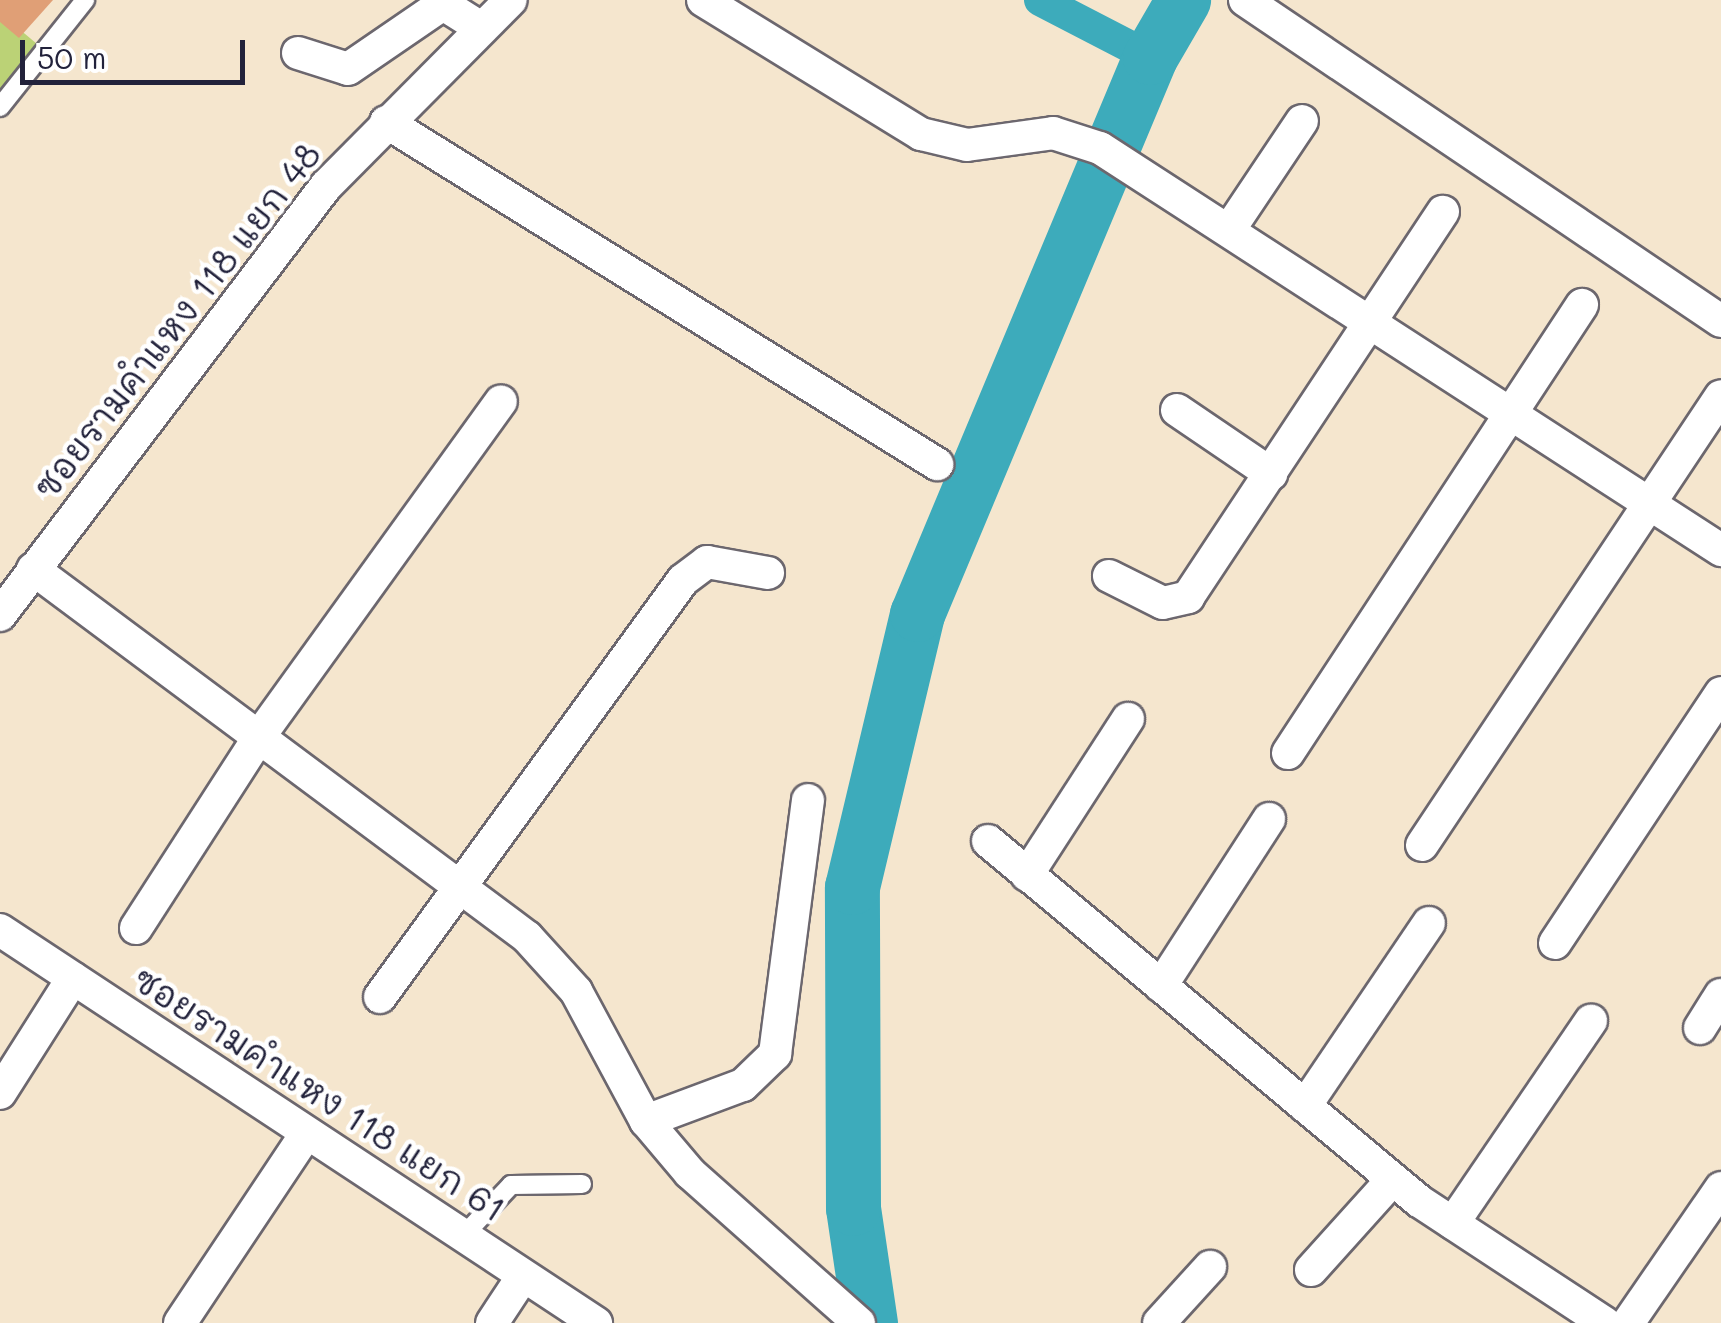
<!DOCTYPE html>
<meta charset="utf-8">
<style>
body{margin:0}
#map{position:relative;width:1721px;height:1323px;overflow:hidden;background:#f5e6ce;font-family:Mali,"Playpen Sans Thai",sans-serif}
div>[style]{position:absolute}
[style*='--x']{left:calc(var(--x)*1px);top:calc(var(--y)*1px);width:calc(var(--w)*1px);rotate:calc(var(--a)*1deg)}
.green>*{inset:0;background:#bbd276}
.canal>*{height:32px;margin:-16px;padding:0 16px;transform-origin:16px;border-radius:16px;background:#3dabbb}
.river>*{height:55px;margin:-27.5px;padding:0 27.5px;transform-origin:27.5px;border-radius:27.5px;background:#3dabbb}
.building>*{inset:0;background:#e09f76}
.roads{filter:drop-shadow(2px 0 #6c676e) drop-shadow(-2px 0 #6c676e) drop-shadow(0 2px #6c676e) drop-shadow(0 -2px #6c676e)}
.lane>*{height:18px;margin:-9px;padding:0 9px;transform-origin:9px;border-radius:9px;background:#fff}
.street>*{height:32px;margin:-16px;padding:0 16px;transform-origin:16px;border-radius:16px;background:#fff}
span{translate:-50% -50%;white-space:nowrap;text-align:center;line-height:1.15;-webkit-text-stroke:9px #fff;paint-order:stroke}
.street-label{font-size:35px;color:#22223b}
.scale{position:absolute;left:20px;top:40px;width:225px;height:45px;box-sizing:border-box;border:5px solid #22223b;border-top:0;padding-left:12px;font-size:30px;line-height:35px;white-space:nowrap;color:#22223b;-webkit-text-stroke:8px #fff;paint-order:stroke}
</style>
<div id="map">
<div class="green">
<i style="clip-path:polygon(0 13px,49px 54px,0 115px)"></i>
</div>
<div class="canal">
<i style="--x:1040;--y:0;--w:124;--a:27.4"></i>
</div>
<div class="river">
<i style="--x:870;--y:1323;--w:116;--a:-98.4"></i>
<i style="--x:853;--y:1208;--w:321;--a:-90.2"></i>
<i style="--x:852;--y:887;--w:281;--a:-76.6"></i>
<i style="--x:917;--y:614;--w:604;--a:-67.3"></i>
<i style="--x:1150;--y:57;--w:66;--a:-59.9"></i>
</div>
<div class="building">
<i style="clip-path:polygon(0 0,53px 0,19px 38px,0 22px)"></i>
</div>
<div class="roads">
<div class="lane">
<i style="--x:0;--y:107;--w:137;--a:-51.5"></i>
<i style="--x:463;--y:1236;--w:70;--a:-46.7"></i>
<i style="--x:511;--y:1185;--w:71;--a:-0.8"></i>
</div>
<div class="street">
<i style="--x:703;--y:0;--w:256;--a:31.6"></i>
<i style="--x:921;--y:134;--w:47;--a:13.4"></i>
<i style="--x:967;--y:145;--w:87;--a:-7.9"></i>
<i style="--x:1053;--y:133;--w:49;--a:17.7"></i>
<i style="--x:1100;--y:148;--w:740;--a:32.92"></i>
<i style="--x:1245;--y:0;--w:574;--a:33.99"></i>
<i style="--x:298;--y:53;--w:52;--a:17.7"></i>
<i style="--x:348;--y:69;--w:115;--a:-34.4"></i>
<i style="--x:443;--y:4;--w:45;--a:32.3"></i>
<i style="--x:386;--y:122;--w:649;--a:31.83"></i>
<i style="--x:1229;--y:230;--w:131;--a:-56.2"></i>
<i style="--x:1177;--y:410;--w:114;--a:34.2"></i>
<i style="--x:33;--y:569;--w:616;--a:36.68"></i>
<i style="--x:527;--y:937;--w:73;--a:47.8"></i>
<i style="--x:576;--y:991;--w:148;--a:61.7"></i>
<i style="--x:646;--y:1121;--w:68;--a:49.8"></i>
<i style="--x:690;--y:1173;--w:226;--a:41.6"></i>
<i style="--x:1109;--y:576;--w:60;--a:26.6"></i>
<i style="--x:1163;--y:603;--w:26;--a:-13"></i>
<i style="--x:1188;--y:597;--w:462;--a:-56.5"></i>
<i style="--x:0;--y:615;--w:539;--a:-52.77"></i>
<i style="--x:326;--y:186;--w:262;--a:-45.2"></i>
<i style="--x:1288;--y:753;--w:536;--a:-56.73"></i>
<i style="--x:988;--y:841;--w:562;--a:39.87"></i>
<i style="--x:1419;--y:1201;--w:222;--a:33.3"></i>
<i style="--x:1422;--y:845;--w:539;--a:-56.34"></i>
<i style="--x:1027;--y:875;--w:186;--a:-57.1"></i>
<i style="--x:136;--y:928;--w:231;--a:-57.2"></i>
<i style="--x:261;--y:734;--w:410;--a:-54.2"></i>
<i style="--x:0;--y:930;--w:714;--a:33.4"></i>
<i style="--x:1555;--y:943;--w:300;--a:-56.4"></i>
<i style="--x:1161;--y:986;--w:199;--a:-57.1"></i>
<i style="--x:380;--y:997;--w:515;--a:-54"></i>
<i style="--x:683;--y:580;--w:30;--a:-37"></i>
<i style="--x:707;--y:562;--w:62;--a:10.2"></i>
<i style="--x:1700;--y:1028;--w:39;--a:-58"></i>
<i style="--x:0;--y:1093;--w:136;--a:-57.6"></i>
<i style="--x:1305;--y:1106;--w:221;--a:-55.9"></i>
<i style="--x:646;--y:1121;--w:103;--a:-20.4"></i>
<i style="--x:743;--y:1085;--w:45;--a:-44.1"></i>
<i style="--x:775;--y:1054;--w:256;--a:-82.6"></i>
<i style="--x:1453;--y:1223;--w:245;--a:-55.7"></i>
<i style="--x:1311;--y:1270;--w:122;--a:-48"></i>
<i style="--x:180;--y:1323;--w:227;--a:-56.3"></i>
<i style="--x:492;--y:1323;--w:56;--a:-56.6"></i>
<i style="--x:1159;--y:1323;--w:76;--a:-47.7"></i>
<i style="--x:1628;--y:1323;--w:164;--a:-55.4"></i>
</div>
</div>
<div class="street-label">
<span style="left:176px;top:320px;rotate:-52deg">ซอยรามคำแหง 118 แยก 48</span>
<span style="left:320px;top:1093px;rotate:33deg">ซอยรามคำแหง 118 แยก 61</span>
</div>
<div class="scale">50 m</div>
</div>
